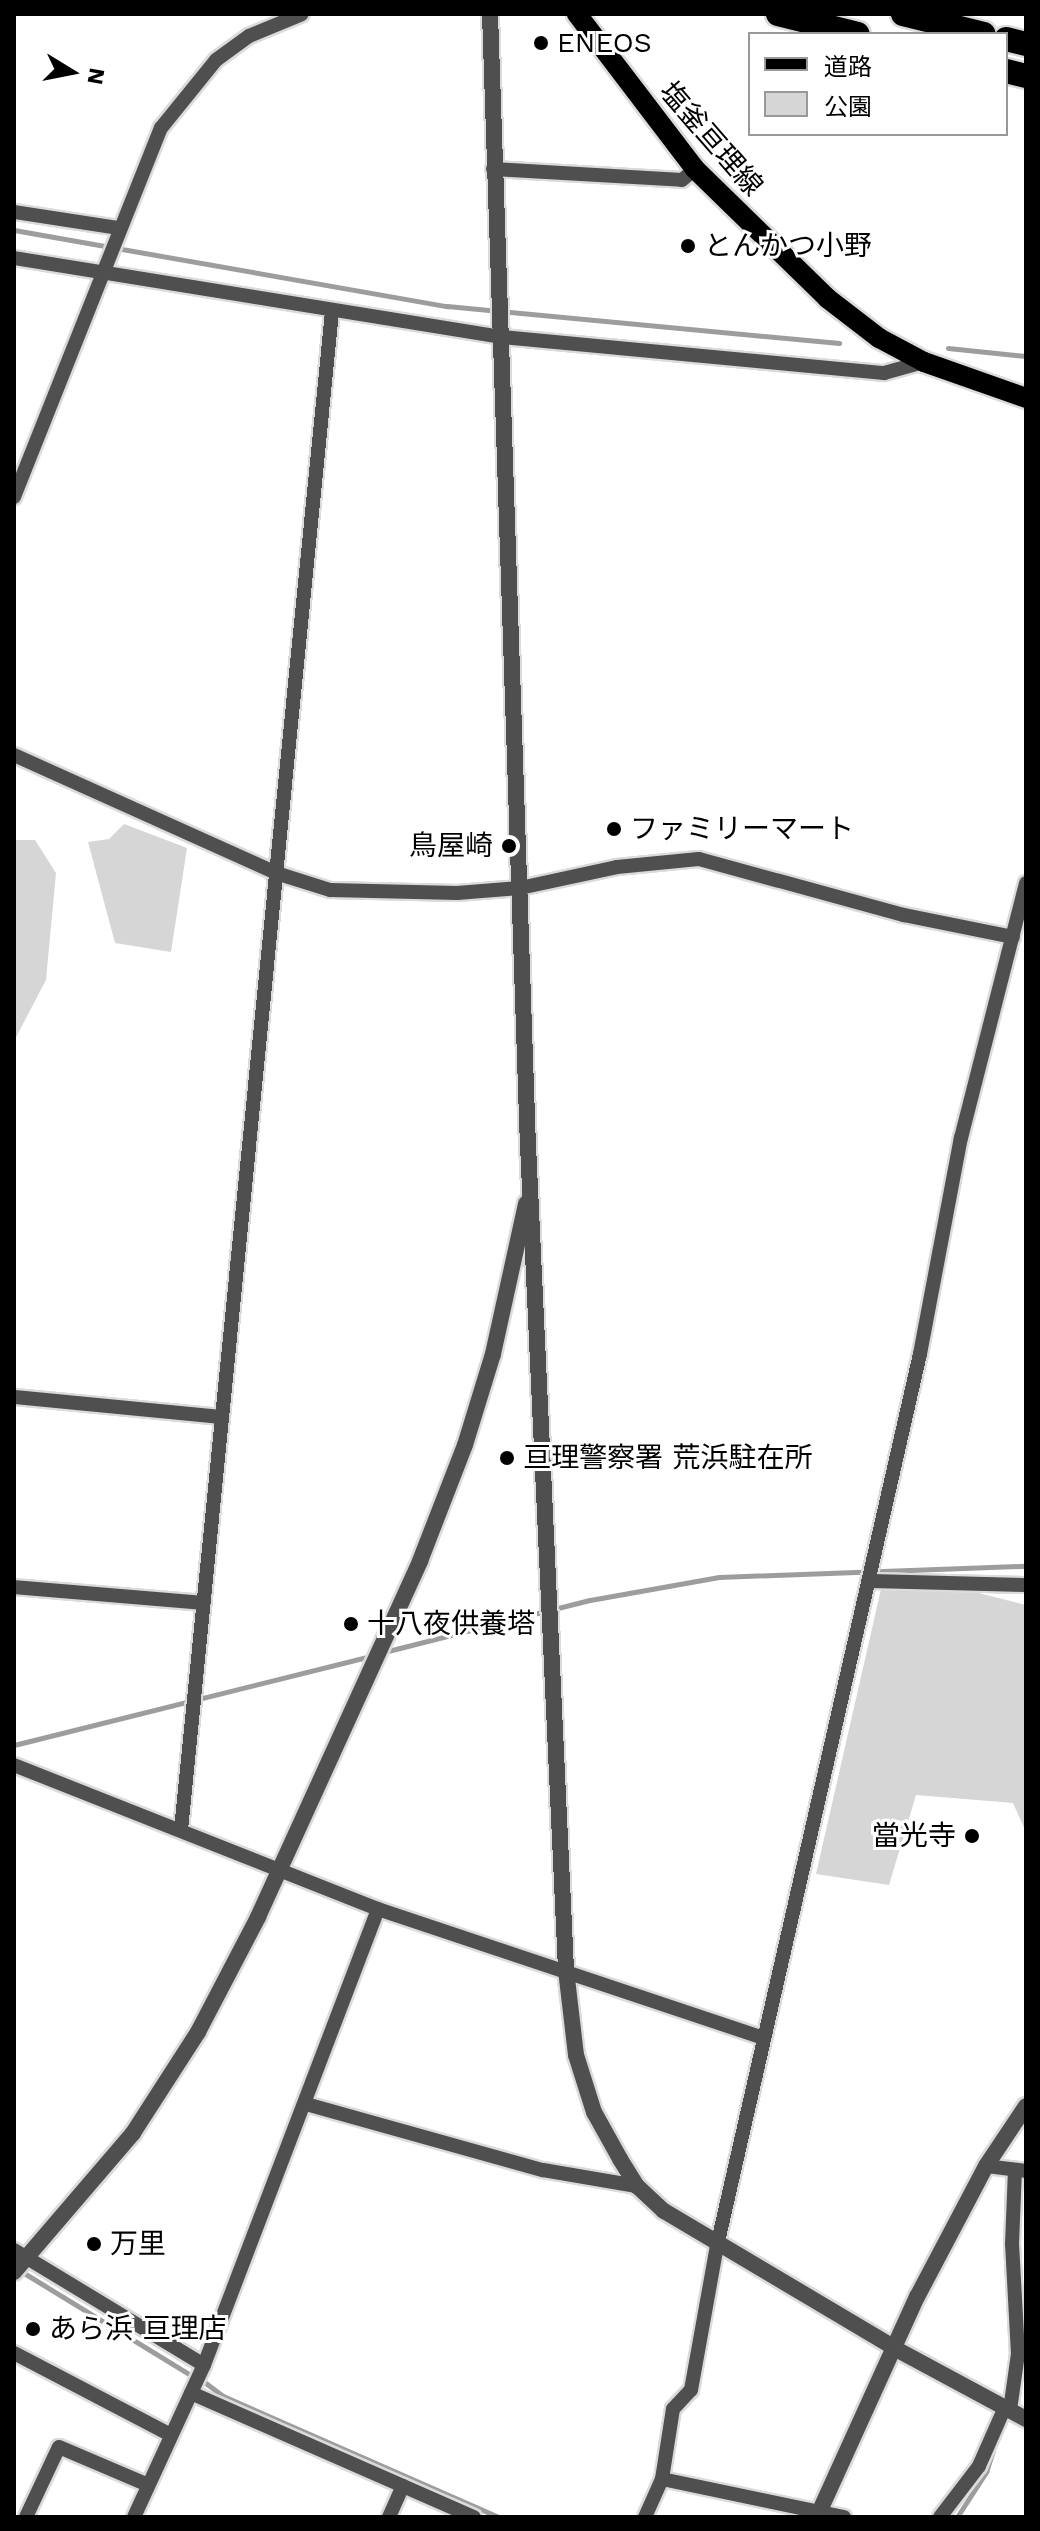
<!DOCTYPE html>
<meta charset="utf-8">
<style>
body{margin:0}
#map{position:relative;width:1040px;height:2531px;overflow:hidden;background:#fff;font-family:"Work Sans","Noto Sans JP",sans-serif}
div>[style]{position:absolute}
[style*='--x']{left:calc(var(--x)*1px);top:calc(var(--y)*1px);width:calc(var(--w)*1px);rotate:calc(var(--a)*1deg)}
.green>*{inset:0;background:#d6d6d6}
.stream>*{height:5px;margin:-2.5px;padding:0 2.5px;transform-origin:2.5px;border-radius:2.5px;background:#9d9d9d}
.roads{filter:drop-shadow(2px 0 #dbdbdb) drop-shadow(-2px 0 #dbdbdb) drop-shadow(0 2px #dbdbdb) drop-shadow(0 -2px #dbdbdb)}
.minor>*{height:14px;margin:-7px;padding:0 7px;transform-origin:7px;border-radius:7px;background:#4f4f4f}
.tertiary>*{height:16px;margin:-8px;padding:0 8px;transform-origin:8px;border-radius:8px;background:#4f4f4f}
.primary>*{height:20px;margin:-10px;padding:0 10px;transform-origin:10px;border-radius:10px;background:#000}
.motorway>*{height:24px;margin:-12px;padding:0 12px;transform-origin:12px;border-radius:12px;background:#000}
.dots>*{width:22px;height:22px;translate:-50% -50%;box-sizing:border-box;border:4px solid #fff;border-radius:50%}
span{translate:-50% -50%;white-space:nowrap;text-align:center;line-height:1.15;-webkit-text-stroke:6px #fff;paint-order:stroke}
.poi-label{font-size:28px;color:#000}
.left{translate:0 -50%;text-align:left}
.right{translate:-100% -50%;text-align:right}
.street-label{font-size:28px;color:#000}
.frame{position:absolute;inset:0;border:16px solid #000;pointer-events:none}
.legend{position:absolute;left:748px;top:32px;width:260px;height:104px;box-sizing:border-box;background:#fff;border:2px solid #999;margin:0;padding:10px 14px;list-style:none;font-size:24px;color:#000}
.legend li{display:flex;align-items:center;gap:16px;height:40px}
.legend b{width:40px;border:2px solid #999}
.north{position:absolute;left:32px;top:32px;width:80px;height:80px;-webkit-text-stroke:6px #fff;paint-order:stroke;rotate:100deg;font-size:22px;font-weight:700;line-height:32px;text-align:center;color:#000}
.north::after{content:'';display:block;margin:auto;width:28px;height:36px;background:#000;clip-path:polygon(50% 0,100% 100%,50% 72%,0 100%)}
</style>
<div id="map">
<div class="green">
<i style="clip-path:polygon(124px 824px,187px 848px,171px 952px,115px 943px,88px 842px,109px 839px)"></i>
<i style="clip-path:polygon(14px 840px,35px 840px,56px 873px,46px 980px,14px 1041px)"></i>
<i style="clip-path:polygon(911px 1587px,967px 1590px,1026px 1605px,1026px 1832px,1013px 1803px,916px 1795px,889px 1885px,816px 1874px,881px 1589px)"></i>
</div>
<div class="stream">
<i style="--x:14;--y:230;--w:440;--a:10"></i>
<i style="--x:447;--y:306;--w:394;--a:5.4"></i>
<i style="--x:948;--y:348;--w:78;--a:5.9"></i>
<i style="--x:384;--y:1652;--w:212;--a:-14.2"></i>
<i style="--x:590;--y:1600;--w:131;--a:-10.1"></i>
<i style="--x:719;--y:1577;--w:307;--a:-2.1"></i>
<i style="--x:14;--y:1745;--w:371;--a:-14"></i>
<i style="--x:1006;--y:2244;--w:66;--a:-89.1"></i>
<i style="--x:19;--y:2270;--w:199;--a:31.5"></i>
<i style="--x:203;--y:2381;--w:25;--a:37"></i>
<i style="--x:223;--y:2396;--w:301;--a:23.7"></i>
<i style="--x:957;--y:2517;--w:54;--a:-57.2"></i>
<i style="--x:986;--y:2472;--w:23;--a:-72"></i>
</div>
<div class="roads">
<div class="minor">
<i style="--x:493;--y:169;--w:189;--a:3.3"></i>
<i style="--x:682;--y:180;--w:17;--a:-40"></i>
<i style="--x:14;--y:212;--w:106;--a:8.7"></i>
<i style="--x:14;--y:258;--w:494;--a:9.2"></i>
<i style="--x:502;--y:337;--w:384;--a:5.4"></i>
<i style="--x:884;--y:373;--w:41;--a:-15.4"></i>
<i style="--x:14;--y:497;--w:397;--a:-68.3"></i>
<i style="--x:161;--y:128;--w:87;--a:-51"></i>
<i style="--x:216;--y:60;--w:41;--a:-36"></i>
<i style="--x:249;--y:36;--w:57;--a:-22.5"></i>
<i style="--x:14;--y:755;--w:287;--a:24.2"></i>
<i style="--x:276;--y:873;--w:57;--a:17.5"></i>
<i style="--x:330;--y:890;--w:127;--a:1.4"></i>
<i style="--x:457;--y:893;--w:63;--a:-4.5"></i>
<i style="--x:520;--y:888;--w:99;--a:-12.2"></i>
<i style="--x:617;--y:867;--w:82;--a:-5.6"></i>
<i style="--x:699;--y:859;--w:213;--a:15.3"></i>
<i style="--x:904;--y:915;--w:111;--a:11.4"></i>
<i style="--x:14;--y:1397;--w:209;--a:5.5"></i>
<i style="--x:869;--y:1581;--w:157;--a:1.5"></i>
<i style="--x:14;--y:1587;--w:190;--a:4.8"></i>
<i style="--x:14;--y:1765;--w:391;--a:21.6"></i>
<i style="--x:378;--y:1909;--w:407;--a:18.5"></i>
<i style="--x:181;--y:1830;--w:1525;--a:-84.32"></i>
<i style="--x:306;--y:2104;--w:246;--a:15.6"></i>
<i style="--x:543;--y:2170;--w:95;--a:9.7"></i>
<i style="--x:986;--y:2166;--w:40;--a:7.1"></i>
<i style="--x:14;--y:2250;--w:222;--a:31.2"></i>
<i style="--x:14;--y:2353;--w:177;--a:27.6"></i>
<i style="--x:191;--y:2393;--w:309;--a:23.7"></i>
<i style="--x:1010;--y:2410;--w:57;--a:-81.9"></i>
<i style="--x:1018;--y:2354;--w:110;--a:-93.1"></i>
<i style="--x:1012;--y:2244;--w:74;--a:-87.7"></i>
<i style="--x:662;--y:2479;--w:186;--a:11.8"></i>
<i style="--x:26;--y:2517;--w:77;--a:-64.8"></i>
<i style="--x:59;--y:2447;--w:97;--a:23.1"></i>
<i style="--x:134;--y:2517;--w:167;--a:-65.3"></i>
<i style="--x:204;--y:2365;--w:488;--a:-69.1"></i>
<i style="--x:389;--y:2517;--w:34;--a:-66"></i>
<i style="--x:645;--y:2517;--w:42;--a:-65.9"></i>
<i style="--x:662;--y:2479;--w:71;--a:-81.1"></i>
<i style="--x:673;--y:2409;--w:26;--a:-47"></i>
<i style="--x:691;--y:2390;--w:146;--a:-79.8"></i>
<i style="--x:717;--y:2246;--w:915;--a:-77.18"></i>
<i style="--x:920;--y:1354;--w:220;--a:-79.3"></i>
<i style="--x:961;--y:1138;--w:263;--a:-75.7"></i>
<i style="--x:940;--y:2517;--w:64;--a:-52.6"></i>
<i style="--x:979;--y:2466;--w:64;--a:-66.2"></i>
</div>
<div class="tertiary">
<i style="--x:490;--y:14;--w:1132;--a:88.08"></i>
<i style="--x:528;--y:1145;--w:826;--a:87.36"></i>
<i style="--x:566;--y:1970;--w:86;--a:83.3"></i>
<i style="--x:576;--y:2055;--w:60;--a:72.5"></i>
<i style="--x:594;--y:2112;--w:54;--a:61"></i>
<i style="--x:620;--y:2159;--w:32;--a:58"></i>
<i style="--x:637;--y:2186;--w:37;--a:43"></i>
<i style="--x:664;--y:2211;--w:270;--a:30.7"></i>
<i style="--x:896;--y:2349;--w:148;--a:28.3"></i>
<i style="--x:14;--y:2272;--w:183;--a:-49.4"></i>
<i style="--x:133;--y:2133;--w:120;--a:-57.2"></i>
<i style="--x:198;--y:2032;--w:130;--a:-62.4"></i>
<i style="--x:258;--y:1917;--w:391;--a:-65.5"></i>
<i style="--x:420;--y:1561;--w:124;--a:-68.8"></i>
<i style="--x:465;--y:1445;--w:95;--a:-72.9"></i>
<i style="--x:493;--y:1354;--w:154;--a:-77.6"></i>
<i style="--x:817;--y:2517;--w:242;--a:-65.6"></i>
<i style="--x:917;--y:2297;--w:148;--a:-62.2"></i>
<i style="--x:986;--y:2166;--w:72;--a:-56.3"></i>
</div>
<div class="primary">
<i style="--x:577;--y:14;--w:195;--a:52.7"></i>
<i style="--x:695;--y:169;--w:185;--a:44.3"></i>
<i style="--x:827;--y:298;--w:66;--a:37.6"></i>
<i style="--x:879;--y:338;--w:51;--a:28.1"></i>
<i style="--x:924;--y:362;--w:108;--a:19.4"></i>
</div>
<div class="motorway">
<i style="--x:778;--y:14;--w:82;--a:14"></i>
<i style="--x:903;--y:14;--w:83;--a:13.9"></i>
<i style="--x:1006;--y:39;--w:21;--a:14"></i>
<i style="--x:1006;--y:71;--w:21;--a:14"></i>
</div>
</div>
<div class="dots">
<i style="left:541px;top:43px;background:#000"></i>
<i style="left:688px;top:246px;background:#000"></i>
<i style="left:614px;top:829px;background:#000"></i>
<i style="left:509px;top:846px;background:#000"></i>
<i style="left:507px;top:1458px;background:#000"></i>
<i style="left:351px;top:1624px;background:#000"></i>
<i style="left:972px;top:1836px;background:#000"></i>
<i style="left:94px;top:2244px;background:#000"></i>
<i style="left:33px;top:2329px;background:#000"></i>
</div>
<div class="poi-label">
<span class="left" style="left:557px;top:43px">ENEOS</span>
<span class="left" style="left:704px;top:246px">とんかつ小野</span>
<span class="left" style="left:630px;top:829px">ファミリーマート</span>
<span class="right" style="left:493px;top:846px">鳥屋崎</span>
<span class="left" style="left:523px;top:1458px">亘理警察署 荒浜駐在所</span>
<span class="left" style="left:367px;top:1624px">十八夜供養塔</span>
<span class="right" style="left:956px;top:1836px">當光寺</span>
<span class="left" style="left:110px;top:2244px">万里</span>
<span class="left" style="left:49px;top:2329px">あら浜 亘理店</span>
</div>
<div class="street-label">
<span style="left:711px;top:139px;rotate:49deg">塩釜亘理線</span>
</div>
<div class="frame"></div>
<ul class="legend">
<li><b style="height:10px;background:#000"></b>道路</li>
<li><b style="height:22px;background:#d6d6d6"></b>公園</li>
</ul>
<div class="north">N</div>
</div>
